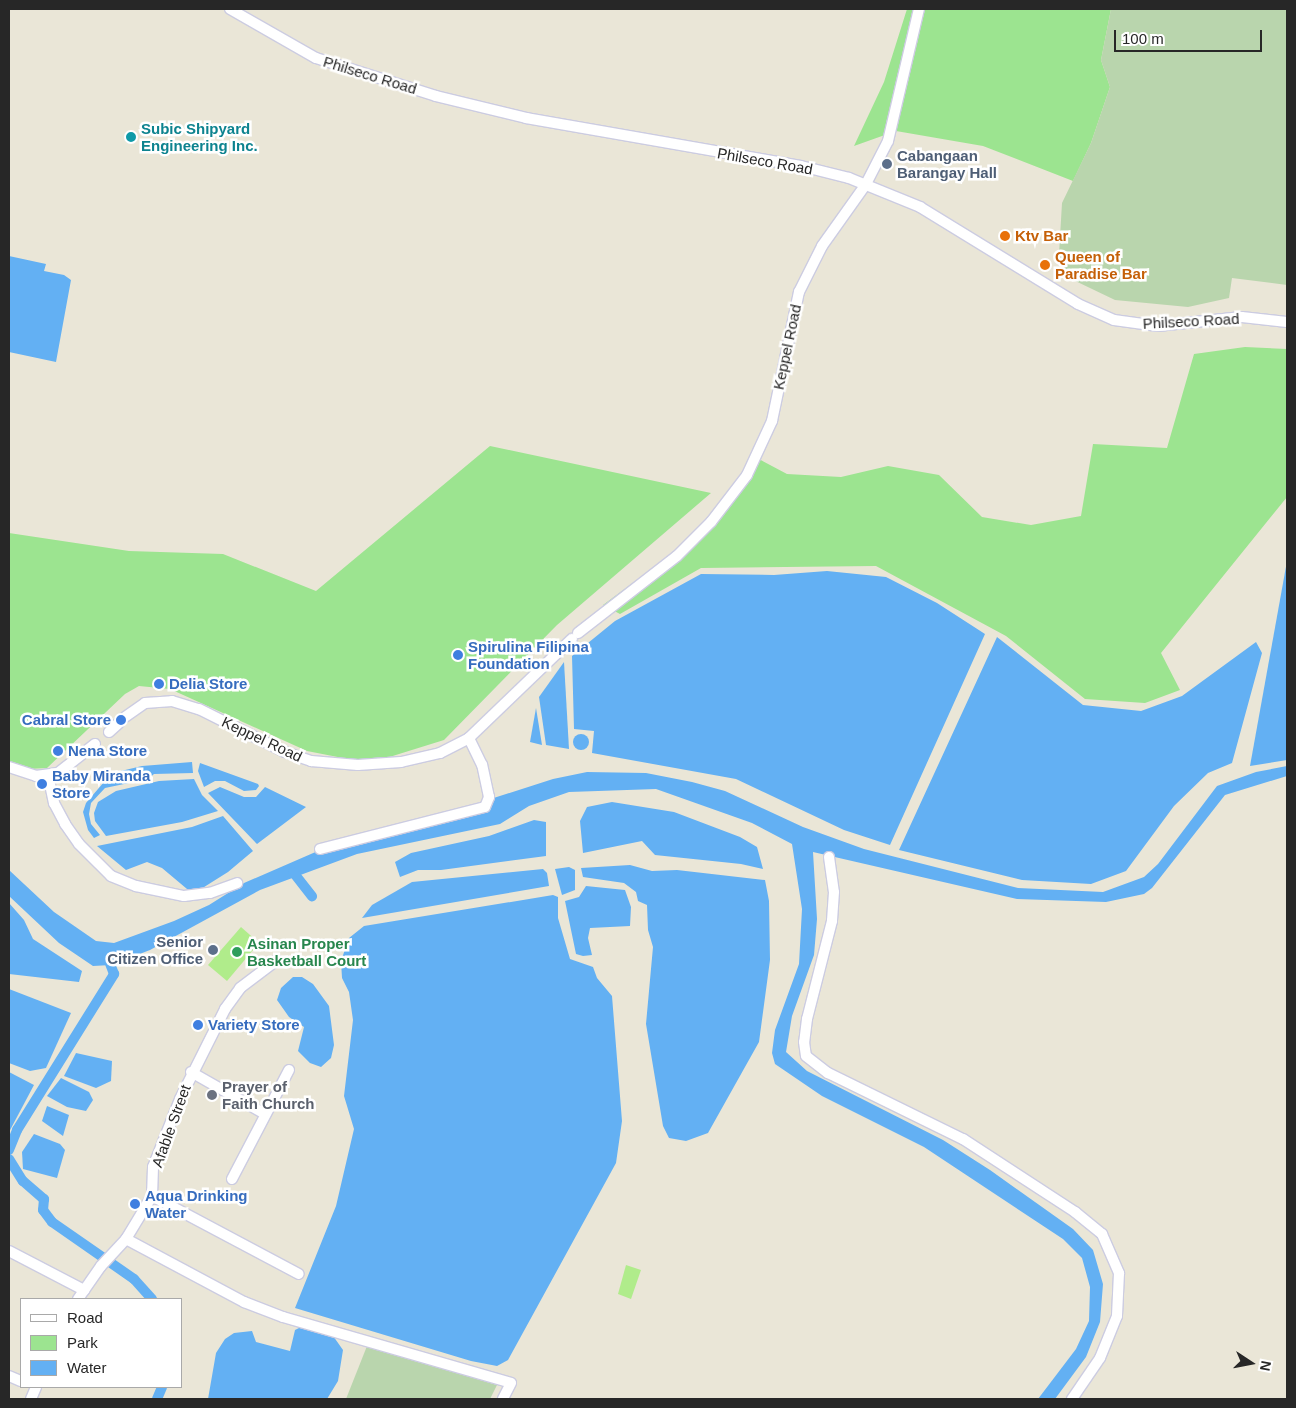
<!DOCTYPE html>
<style>
body{margin:0}
#map{position:relative;width:1296px;height:1408px;overflow:hidden;background:#eae6d7;font-family:Arial,sans-serif}
div>[style]{position:absolute}
[style*='--x']{left:calc(var(--x)*1px);top:calc(var(--y)*1px);width:calc(var(--w)*1px);rotate:calc(var(--a)*1deg)}
.green>*{inset:0;background:#9ce490}
.cemetery>*{inset:0;background:#b9d5ad}
.pitch>*{inset:0;background:#b0ec8b}
.water>*{inset:0;background:#63b0f3}
.round{border-radius:50%}
.canal>*{height:10px;margin:-5px;padding:0 5px;transform-origin:5px;border-radius:5px;background:#63b0f3}
.roads{filter:drop-shadow(1px 0 #cccce1) drop-shadow(-1px 0 #cccce1) drop-shadow(0 1px #cccce1) drop-shadow(0 -1px #cccce1)}
.minor>*{height:10px;margin:-5px;padding:0 5px;transform-origin:5px;border-radius:5px;background:#fff}
.dots>*{width:14px;height:14px;translate:-50% -50%;box-sizing:border-box;border:2px solid #fff;border-radius:50%}
span{translate:-50% -50%;white-space:nowrap;text-align:center;line-height:1.15;-webkit-text-stroke:5px #fff;paint-order:stroke}
.street-label{font-size:15px;color:#272727}
.culture-label{font-size:15px;color:#0d838f;font-weight:700}
.left{translate:0 -50%;text-align:left}
.service-label{font-size:15px;color:#4e5e75;font-weight:700}
.right{translate:-100% -50%;text-align:right}
.food-label{font-size:15px;color:#c56008;font-weight:700}
.shop-label{font-size:15px;color:#366cbe;font-weight:700}
.leisure-label{font-size:15px;color:#27864d;font-weight:700}
.worship-label{font-size:15px;color:#5b616d;font-weight:700}
.frame{position:absolute;inset:0;border:10px solid #272727;pointer-events:none}
.legend{position:absolute;left:20px;top:1298px;width:162px;height:90px;box-sizing:border-box;background:#fff;border:1px solid #a9a9a9;margin:0;padding:6px 9px;list-style:none;font-size:15px;color:#272727}
.legend li{display:flex;align-items:center;gap:10px;height:25px}
.legend b{width:25px;border:1px solid #a9a9a9}
.north{position:absolute;left:1226px;top:1338px;width:50px;height:50px;-webkit-text-stroke:4px #fff;paint-order:stroke;rotate:101deg;font-size:14px;font-weight:700;line-height:20px;text-align:center;color:#272727}
.north::after{content:'';display:block;margin:auto;width:18px;height:22px;background:#272727;clip-path:polygon(50% 0,100% 100%,50% 72%,0 100%)}
.scale{position:absolute;left:1114px;top:30px;width:148px;height:22px;box-sizing:border-box;border:2px solid #272727;border-top:0;padding-left:6px;font-size:15px;line-height:18px;white-space:nowrap;color:#272727;-webkit-text-stroke:4px #fff;paint-order:stroke}
</style>
<div id="map">
<div class="green">
<i style="clip-path:polygon(907px 9px,1111px 9px,1101px 60px,1110px 87px,1091px 143px,1073px 181px,983px 146px,896px 131px,854px 146px,884px 82px)"></i>
<i style="clip-path:polygon(1245px 347px,1287px 349px,1287px 497px,1161px 653px,1180px 690px,1145px 703px,1085px 699px,1006px 636px,876px 566px,701px 568px,620px 614px,603px 605px,712px 524px,757px 458px,787px 474px,841px 477px,888px 466px,939px 475px,982px 517px,1031px 525px,1081px 516px,1093px 444px,1167px 448px,1194px 354px)"></i>
<i style="clip-path:polygon(490px 446px,711px 493px,557px 625px,444px 740px,383px 759px,348px 759px,307px 751px,170px 689px,139px 686px,125px 694px,47px 768px,27px 769px,9px 762px,9px 533px,129px 551px,223px 554px,316px 591px)"></i>
</div>
<div class="cemetery">
<i style="clip-path:polygon(1111px 9px,1287px 9px,1287px 285px,1232px 278px,1229px 298px,1188px 307px,1115px 300px,1067px 277px,1059px 254px,1062px 203px,1091px 143px,1110px 87px,1101px 60px)"></i>
<i style="clip-path:polygon(367px 1346px,497px 1385px,490px 1399px,346px 1399px)"></i>
</div>
<div class="pitch">
<i style="clip-path:polygon(241px 927px,259px 943px,227px 981px,208px 965px)"></i>
<i style="clip-path:polygon(626px 1265px,641px 1270px,631px 1299px,618px 1294px)"></i>
</div>
<div class="water">
<i style="clip-path:polygon(9px 256px,46px 264px,44px 271px,64px 275px,71px 280px,56px 362px,9px 352px)"></i>
<i style="clip-path:polygon(1287px 561px,1287px 760px,1250px 766px)"></i>
<i style="clip-path:polygon(827px 571px,886px 577px,937px 603px,985px 634px,890px 845px,844px 830px,736px 779px,592px 753px,594px 731px,574px 729px,572px 656px,615px 621px,701px 574px,774px 575px)"></i>
<i style="clip-path:polygon(997px 637px,1083px 705px,1141px 711px,1182px 696px,1256px 642px,1262px 653px,1232px 763px,1208px 773px,1174px 806px,1126px 871px,1091px 884px,1022px 880px,899px 850px)"></i>
<i style="clip-path:polygon(564px 662px,569px 749px,546px 745px,539px 697px)"></i>
<i style="clip-path:polygon(536px 708px,542px 745px,530px 742px)"></i>
<i class="round" style="left:573px;top:734px;width:16px;height:16px"></i>
<i style="clip-path:polygon(192px 762px,193px 773px,154px 774px,148px 779px,105px 788px,91px 803px,89px 814px,91px 824px,100px 835px,94px 838px,88px 830px,83px 812px,86px 803px,104px 782px,121px 771px,142px 766px)"></i>
<i style="clip-path:polygon(200px 763px,258px 784px,259px 786px,256px 790px,244px 791px,225px 781px,215px 781px,204px 787px,198px 771px)"></i>
<i style="clip-path:polygon(1287px 766px,1287px 776px,1225px 795px,1152px 888px,1144px 894px,1106px 902px,1017px 899px,813px 852px,817px 919px,814px 955px,792px 1016px,786px 1052px,807px 1071px,943px 1140px,990px 1170px,1073px 1229px,1093px 1250px,1103px 1284px,1100px 1322px,1086px 1357px,1055px 1399px,1038px 1399px,1076px 1349px,1089px 1321px,1090px 1287px,1082px 1258px,1063px 1239px,924px 1147px,822px 1096px,775px 1064px,772px 1053px,775px 1030px,799px 964px,802px 909px,792px 844px,752px 823px,656px 789px,569px 792px,529px 806px,500px 824px,357px 854px,260px 890px,150px 950px,111px 965px,93px 966px,59px 943px,9px 896px,9px 870px,54px 912px,96px 941px,114px 943px,174px 921px,209px 905px,244px 883px,350px 837px,453px 811px,553px 779px,587px 772px,646px 773px,692px 782px,725px 791px,803px 827px,864px 849px,1018px 888px,1103px 892px,1144px 877px,1158px 864px,1217px 786px,1256px 772px)"></i>
<i style="clip-path:polygon(194px 779px,202px 795px,218px 811px,182px 822px,106px 836px,95px 821px,94px 813px,98px 802px,116px 791px,159px 781px)"></i>
<i style="clip-path:polygon(220px 787px,244px 797px,256px 797px,265px 787px,306px 807px,257px 844px,208px 793px)"></i>
<i style="clip-path:polygon(612px 802px,674px 812px,740px 837px,757px 847px,763px 869px,741px 864px,655px 855px,642px 841px,583px 853px,580px 821px,587px 807px)"></i>
<i style="clip-path:polygon(223px 816px,253px 851px,228px 872px,193px 894px,162px 868px,147px 862px,126px 870px,97px 846px,192px 827px)"></i>
<i style="clip-path:polygon(534px 820px,546px 822px,546px 856px,441px 870px,418px 870px,400px 877px,395px 862px,411px 853px,489px 836px)"></i>
<i style="clip-path:polygon(630px 865px,652px 871px,677px 870px,765px 880px,769px 901px,770px 960px,759px 1042px,708px 1133px,686px 1141px,669px 1138px,663px 1126px,646px 1024px,653px 947px,648px 930px,647px 905px,638px 901px,636px 892px,624px 883px,583px 877px,581px 868px)"></i>
<i style="clip-path:polygon(569px 867px,575px 870px,575px 890px,562px 895px,555px 869px)"></i>
<i style="clip-path:polygon(543px 869px,547px 873px,549px 886px,362px 918px,372px 905px,412px 882px)"></i>
<i style="clip-path:polygon(586px 886px,625px 890px,631px 907px,630px 926px,590px 928px,588px 938px,592px 955px,583px 956px,576px 954px,565px 901px,579px 897px)"></i>
<i style="clip-path:polygon(553px 895px,558px 897px,558px 918px,570px 959px,593px 967px,597px 978px,612px 996px,622px 1121px,616px 1163px,508px 1360px,497px 1366px,471px 1361px,295px 1308px,336px 1206px,354px 1129px,344px 1096px,353px 1020px,349px 992px,342px 978px,341px 961px,349px 938px,364px 926px)"></i>
<i style="clip-path:polygon(9px 903px,24px 920px,33px 939px,82px 971px,79px 982px,9px 974px)"></i>
<i style="clip-path:polygon(293px 977px,302px 977px,313px 984px,329px 1006px,334px 1045px,331px 1058px,321px 1067px,310px 1063px,298px 1051px,304px 1027px,289px 1017px,277px 1000px,281px 988px)"></i>
<i style="clip-path:polygon(9px 989px,71px 1013px,46px 1068px,30px 1071px,9px 1063px)"></i>
<i style="clip-path:polygon(76px 1053px,112px 1061px,111px 1081px,96px 1088px,64px 1076px)"></i>
<i style="clip-path:polygon(9px 1072px,34px 1085px,9px 1132px)"></i>
<i style="clip-path:polygon(61px 1078px,89px 1092px,93px 1100px,86px 1111px,67px 1107px,47px 1096px)"></i>
<i style="clip-path:polygon(47px 1106px,69px 1115px,63px 1136px,42px 1121px)"></i>
<i style="clip-path:polygon(34px 1134px,60px 1144px,65px 1150px,57px 1178px,23px 1169px,22px 1152px)"></i>
<i style="clip-path:polygon(303px 1326px,331px 1333px,343px 1350px,338px 1381px,327px 1399px,208px 1399px,216px 1353px,225px 1339px,234px 1333px,252px 1331px,256px 1342px,290px 1351px,295px 1330px)"></i>
</div>
<div class="canal">
<i style="--x:293;--y:872;--w:31;--a:52"></i>
<i style="--x:9;--y:1150;--w:22;--a:-68"></i>
<i style="--x:17;--y:1130;--w:184;--a:-58.1"></i>
<i style="--x:114;--y:974;--w:19;--a:-111"></i>
<i style="--x:9;--y:1159;--w:26;--a:58"></i>
<i style="--x:23;--y:1181;--w:28;--a:41"></i>
<i style="--x:44;--y:1199;--w:11;--a:95"></i>
<i style="--x:43;--y:1210;--w:15;--a:53"></i>
<i style="--x:52;--y:1222;--w:100;--a:34.8"></i>
<i style="--x:134;--y:1279;--w:27;--a:48"></i>
<i style="--x:157;--y:1399;--w:13;--a:-67"></i>
</div>
<div class="roads">
<div class="minor">
<i style="--x:230;--y:9;--w:99;--a:29.7"></i>
<i style="--x:316;--y:58;--w:126;--a:17.6"></i>
<i style="--x:436;--y:96;--w:93;--a:13.7"></i>
<i style="--x:526;--y:118;--w:279;--a:9.9"></i>
<i style="--x:801;--y:166;--w:49;--a:14"></i>
<i style="--x:849;--y:178;--w:77;--a:22.2"></i>
<i style="--x:920;--y:207;--w:185;--a:31.5"></i>
<i style="--x:1078;--y:304;--w:39;--a:24"></i>
<i style="--x:1114;--y:320;--w:44;--a:7.8"></i>
<i style="--x:1158;--y:326;--w:84;--a:-6.1"></i>
<i style="--x:1242;--y:317;--w:45;--a:6.3"></i>
<i style="--x:578;--y:633;--w:125;--a:-37.9"></i>
<i style="--x:677;--y:556;--w:48;--a:-45"></i>
<i style="--x:711;--y:522;--w:59;--a:-52.5"></i>
<i style="--x:747;--y:475;--w:60;--a:-65.2"></i>
<i style="--x:772;--y:421;--w:132;--a:-78.2"></i>
<i style="--x:799;--y:292;--w:51;--a:-63.4"></i>
<i style="--x:822;--y:246;--w:76;--a:-54.6"></i>
<i style="--x:866;--y:184;--w:48;--a:-62.9"></i>
<i style="--x:888;--y:141;--w:136;--a:-76.8"></i>
<i style="--x:125;--y:717;--w:24;--a:-35"></i>
<i style="--x:145;--y:703;--w:27;--a:-4"></i>
<i style="--x:172;--y:701;--w:28;--a:17"></i>
<i style="--x:199;--y:709;--w:96;--a:26.6"></i>
<i style="--x:285;--y:752;--w:28;--a:19"></i>
<i style="--x:311;--y:761;--w:47;--a:4.9"></i>
<i style="--x:358;--y:765;--w:43;--a:-4"></i>
<i style="--x:401;--y:762;--w:40;--a:-13"></i>
<i style="--x:440;--y:753;--w:33;--a:-27"></i>
<i style="--x:469;--y:738;--w:143;--a:-43.9"></i>
<i style="--x:109;--y:732;--w:13;--a:-42"></i>
<i style="--x:9;--y:767;--w:28;--a:18"></i>
<i style="--x:36;--y:776;--w:22;--a:-8"></i>
<i style="--x:58;--y:773;--w:47;--a:-38.1"></i>
<i style="--x:48;--y:775;--w:29;--a:78"></i>
<i style="--x:54;--y:803;--w:24;--a:62"></i>
<i style="--x:65;--y:824;--w:24;--a:55"></i>
<i style="--x:79;--y:844;--w:45;--a:45"></i>
<i style="--x:111;--y:876;--w:27;--a:22"></i>
<i style="--x:136;--y:886;--w:49;--a:11.8"></i>
<i style="--x:184;--y:896;--w:26;--a:-7"></i>
<i style="--x:210;--y:893;--w:29;--a:-20"></i>
<i style="--x:320;--y:849;--w:170;--a:-14.3"></i>
<i style="--x:485;--y:807;--w:11;--a:-68"></i>
<i style="--x:489;--y:797;--w:33;--a:-102"></i>
<i style="--x:482;--y:765;--w:30;--a:-116"></i>
<i style="--x:829;--y:857;--w:35;--a:82"></i>
<i style="--x:834;--y:892;--w:29;--a:94"></i>
<i style="--x:832;--y:921;--w:101;--a:104.3"></i>
<i style="--x:807;--y:1019;--w:23;--a:97"></i>
<i style="--x:804;--y:1042;--w:14;--a:82"></i>
<i style="--x:806;--y:1056;--w:28;--a:38"></i>
<i style="--x:828;--y:1073;--w:150;--a:26.1"></i>
<i style="--x:963;--y:1139;--w:134;--a:33.1"></i>
<i style="--x:1075;--y:1212;--w:35;--a:39"></i>
<i style="--x:1102;--y:1234;--w:43;--a:66.4"></i>
<i style="--x:1119;--y:1273;--w:43;--a:92.7"></i>
<i style="--x:1117;--y:1316;--w:45;--a:112"></i>
<i style="--x:1100;--y:1358;--w:50;--a:124.3"></i>
<i style="--x:191;--y:1072;--w:85;--a:29.6"></i>
<i style="--x:232;--y:1179;--w:123;--a:-62.4"></i>
<i style="--x:152;--y:1196;--w:166;--a:28"></i>
<i style="--x:126;--y:1239;--w:134;--a:28.1"></i>
<i style="--x:244;--y:1302;--w:42;--a:21"></i>
<i style="--x:283;--y:1317;--w:237;--a:16.1"></i>
<i style="--x:511;--y:1383;--w:18;--a:117"></i>
<i style="--x:9;--y:1251;--w:85;--a:27.5"></i>
<i style="--x:78;--y:1299;--w:40;--a:-55.1"></i>
<i style="--x:101;--y:1266;--w:37;--a:-47"></i>
<i style="--x:126;--y:1239;--w:50;--a:-58.8"></i>
<i style="--x:152;--y:1196;--w:29;--a:-88"></i>
<i style="--x:153;--y:1167;--w:73;--a:-68.3"></i>
<i style="--x:180;--y:1099;--w:101;--a:-63.4"></i>
<i style="--x:225;--y:1009;--w:26;--a:-54"></i>
<i style="--x:240;--y:988;--w:46;--a:-37.1"></i>
<i style="--x:9;--y:1376;--w:13;--a:23"></i>
<i style="--x:31;--y:1399;--w:13;--a:-67"></i>
</div>
</div>
<div class="dots">
<i style="left:131px;top:137px;background:#0f9aa8"></i>
<i style="left:887px;top:164px;background:#5c6f8a"></i>
<i style="left:1005px;top:236px;background:#e8710a"></i>
<i style="left:1045px;top:265px;background:#e8710a"></i>
<i style="left:458px;top:655px;background:#3f7fe0"></i>
<i style="left:159px;top:684px;background:#3f7fe0"></i>
<i style="left:121px;top:720px;background:#3f7fe0"></i>
<i style="left:58px;top:751px;background:#3f7fe0"></i>
<i style="left:42px;top:784px;background:#3f7fe0"></i>
<i style="left:213px;top:950px;background:#5c6f8a"></i>
<i style="left:237px;top:952px;background:#2e9e5b"></i>
<i style="left:198px;top:1025px;background:#3f7fe0"></i>
<i style="left:212px;top:1095px;background:#6b7280"></i>
<i style="left:135px;top:1204px;background:#3f7fe0"></i>
</div>
<div class="street-label">
<span style="left:370px;top:75px;rotate:17deg">Philseco Road</span>
<span style="left:765px;top:161px;rotate:10deg">Philseco Road</span>
<span style="left:1191px;top:321px;rotate:-3deg">Philseco Road</span>
<span style="left:787px;top:347px;rotate:-78deg">Keppel Road</span>
<span style="left:262px;top:739px;rotate:25deg">Keppel Road</span>
<span style="left:171px;top:1126px;rotate:-70deg">Afable Street</span>
</div>
<div class="culture-label">
<span class="left" style="left:141px;top:137px">Subic Shipyard<br>Engineering Inc.</span>
</div>
<div class="service-label">
<span class="left" style="left:897px;top:164px">Cabangaan<br>Barangay Hall</span>
<span class="right" style="left:203px;top:950px">Senior<br>Citizen Office</span>
</div>
<div class="food-label">
<span class="left" style="left:1015px;top:236px">Ktv Bar</span>
<span class="left" style="left:1055px;top:265px">Queen of<br>Paradise Bar</span>
</div>
<div class="shop-label">
<span class="left" style="left:468px;top:655px">Spirulina Filipina<br>Foundation</span>
<span class="left" style="left:169px;top:684px">Delia Store</span>
<span class="right" style="left:111px;top:720px">Cabral Store</span>
<span class="left" style="left:68px;top:751px">Nena Store</span>
<span class="left" style="left:52px;top:784px">Baby Miranda<br>Store</span>
<span class="left" style="left:208px;top:1025px">Variety Store</span>
<span class="left" style="left:145px;top:1204px">Aqua Drinking<br>Water</span>
</div>
<div class="leisure-label">
<span class="left" style="left:247px;top:952px">Asinan Proper<br>Basketball Court</span>
</div>
<div class="worship-label">
<span class="left" style="left:222px;top:1095px">Prayer of<br>Faith Church</span>
</div>
<div class="frame"></div>
<ul class="legend">
<li><b style="height:6px;background:#fff"></b>Road</li>
<li><b style="height:14px;background:#9ce490"></b>Park</li>
<li><b style="height:14px;background:#63b0f3"></b>Water</li>
</ul>
<div class="north">N</div>
<div class="scale">100 m</div>
</div>
